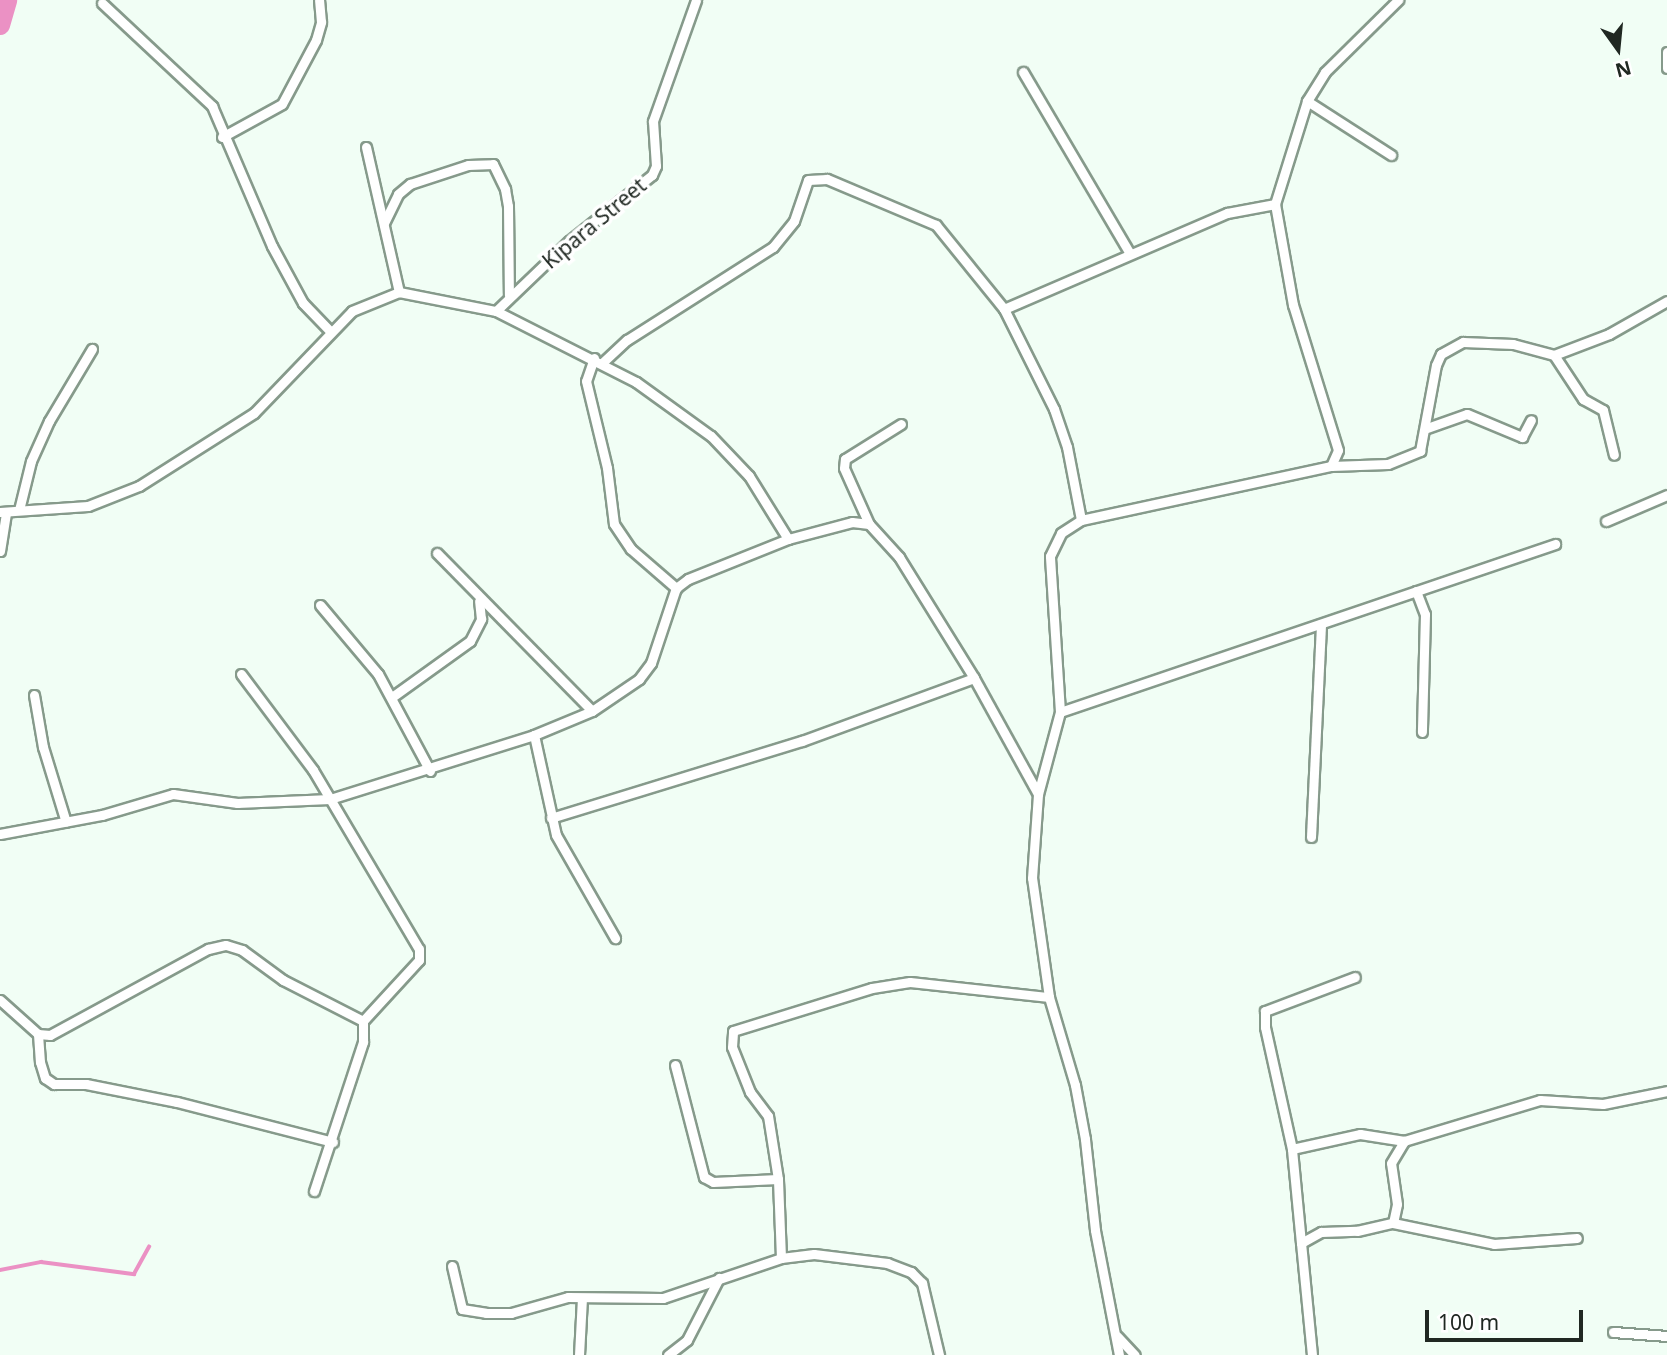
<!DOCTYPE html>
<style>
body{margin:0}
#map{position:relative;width:1667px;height:1355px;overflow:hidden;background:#f1fef5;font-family:"Noto Sans",sans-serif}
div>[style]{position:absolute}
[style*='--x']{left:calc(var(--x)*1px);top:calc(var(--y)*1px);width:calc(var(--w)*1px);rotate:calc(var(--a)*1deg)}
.stream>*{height:3.5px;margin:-1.75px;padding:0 1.75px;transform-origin:1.75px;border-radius:1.75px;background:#eb91c4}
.river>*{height:19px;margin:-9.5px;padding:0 9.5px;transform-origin:9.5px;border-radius:9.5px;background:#eb91c4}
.roads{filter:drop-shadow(2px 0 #869a8b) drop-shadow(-2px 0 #869a8b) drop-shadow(0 2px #869a8b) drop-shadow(0 -2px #869a8b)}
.street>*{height:9px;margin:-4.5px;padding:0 4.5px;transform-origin:4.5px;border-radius:4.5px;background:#fff}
span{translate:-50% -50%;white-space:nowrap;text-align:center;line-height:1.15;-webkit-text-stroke:7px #fff;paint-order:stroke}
.street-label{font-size:21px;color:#202822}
.north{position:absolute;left:1583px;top:14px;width:70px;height:70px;-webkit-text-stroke:5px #fff;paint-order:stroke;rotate:165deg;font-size:19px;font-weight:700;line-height:28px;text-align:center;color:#202822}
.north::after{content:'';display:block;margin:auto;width:24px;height:32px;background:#202822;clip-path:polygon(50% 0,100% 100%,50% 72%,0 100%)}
.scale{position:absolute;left:1425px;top:1310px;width:158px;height:32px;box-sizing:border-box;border:4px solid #202822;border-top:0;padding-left:9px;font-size:21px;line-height:24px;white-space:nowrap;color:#202822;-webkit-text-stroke:5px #fff;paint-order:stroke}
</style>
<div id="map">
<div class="stream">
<i style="--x:0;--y:1270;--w:42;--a:-11"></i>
<i style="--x:41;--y:1262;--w:94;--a:7.4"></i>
<i style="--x:134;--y:1274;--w:31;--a:-61"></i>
</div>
<div class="river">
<i style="--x:0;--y:25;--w:26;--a:-74"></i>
</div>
<div class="roads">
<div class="street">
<i style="--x:102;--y:3;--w:151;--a:43.1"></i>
<i style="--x:212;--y:106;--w:152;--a:66.8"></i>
<i style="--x:272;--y:246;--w:65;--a:61.5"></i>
<i style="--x:303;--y:303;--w:39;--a:46"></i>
<i style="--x:1667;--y:52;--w:16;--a:90"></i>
<i style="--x:1023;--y:72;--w:209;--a:59.5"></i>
<i style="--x:1307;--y:101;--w:100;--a:32.7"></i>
<i style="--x:222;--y:137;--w:68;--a:-28.8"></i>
<i style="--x:282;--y:104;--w:72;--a:-62"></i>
<i style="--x:316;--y:40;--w:19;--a:-74"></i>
<i style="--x:321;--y:22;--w:22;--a:-95"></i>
<i style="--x:366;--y:147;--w:149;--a:77.2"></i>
<i style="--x:384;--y:223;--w:32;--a:-64"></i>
<i style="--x:398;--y:194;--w:16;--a:-40"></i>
<i style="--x:410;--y:184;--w:61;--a:-18.1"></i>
<i style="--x:468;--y:165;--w:25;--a:-2"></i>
<i style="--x:493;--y:164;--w:28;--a:64"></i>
<i style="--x:505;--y:189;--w:17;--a:80"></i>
<i style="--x:508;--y:206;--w:89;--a:89.4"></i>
<i style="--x:1004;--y:309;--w:243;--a:-23.3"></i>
<i style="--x:1227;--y:213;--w:49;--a:-10.6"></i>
<i style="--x:496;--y:311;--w:101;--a:-43.8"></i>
<i style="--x:569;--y:241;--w:106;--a:-38.5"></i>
<i style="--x:652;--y:175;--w:10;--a:-66"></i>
<i style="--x:656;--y:166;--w:45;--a:-93.8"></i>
<i style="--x:653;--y:121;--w:128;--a:-70.4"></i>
<i style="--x:1554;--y:355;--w:59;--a:-20.9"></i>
<i style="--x:1609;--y:334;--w:67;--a:-29.6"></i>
<i style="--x:594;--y:358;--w:24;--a:109"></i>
<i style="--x:586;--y:381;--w:89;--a:76.4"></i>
<i style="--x:607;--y:468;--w:56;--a:82.9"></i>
<i style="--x:614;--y:524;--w:30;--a:56"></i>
<i style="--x:631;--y:549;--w:60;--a:40.9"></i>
<i style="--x:602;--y:363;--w:34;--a:-43"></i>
<i style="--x:627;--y:340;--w:173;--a:-32.5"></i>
<i style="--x:773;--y:247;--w:33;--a:-51"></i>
<i style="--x:794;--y:221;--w:43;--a:-71.1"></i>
<i style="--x:808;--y:180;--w:19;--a:-3"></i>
<i style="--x:827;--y:179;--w:118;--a:22.9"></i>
<i style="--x:936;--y:225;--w:108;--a:51"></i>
<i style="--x:1004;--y:309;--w:112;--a:63.4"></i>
<i style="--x:1054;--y:409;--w:40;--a:71.1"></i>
<i style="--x:1067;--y:447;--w:74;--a:79.1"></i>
<i style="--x:1427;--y:428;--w:42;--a:-19.3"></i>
<i style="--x:1467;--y:414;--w:60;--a:22.7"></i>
<i style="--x:1522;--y:437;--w:19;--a:-62"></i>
<i style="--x:1331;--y:466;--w:57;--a:-2"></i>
<i style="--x:1388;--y:464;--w:35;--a:-22"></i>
<i style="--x:1420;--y:451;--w:87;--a:-79.5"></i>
<i style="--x:1436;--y:365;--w:12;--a:-66"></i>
<i style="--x:1441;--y:354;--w:25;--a:-29"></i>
<i style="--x:1463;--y:342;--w:50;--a:2.3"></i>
<i style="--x:1513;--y:344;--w:42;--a:15"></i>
<i style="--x:1554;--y:355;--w:53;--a:56.6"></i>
<i style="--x:1583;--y:399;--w:23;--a:29"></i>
<i style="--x:1603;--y:410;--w:46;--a:76.3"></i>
<i style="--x:19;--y:510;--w:50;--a:-76.2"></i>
<i style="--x:31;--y:461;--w:44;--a:-65.8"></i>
<i style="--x:49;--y:421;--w:84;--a:-59.2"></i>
<i style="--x:0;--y:512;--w:88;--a:-3.9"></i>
<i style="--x:88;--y:506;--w:55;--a:-21.4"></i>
<i style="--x:139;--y:486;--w:136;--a:-32.4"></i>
<i style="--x:254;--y:413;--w:141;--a:-46.1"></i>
<i style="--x:352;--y:311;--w:51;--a:-22"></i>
<i style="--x:399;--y:292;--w:99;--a:11.1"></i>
<i style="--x:496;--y:311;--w:157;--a:26.9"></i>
<i style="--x:636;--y:382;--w:92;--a:35.8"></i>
<i style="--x:711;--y:436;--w:55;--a:46.5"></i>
<i style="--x:749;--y:476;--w:74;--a:58.2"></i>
<i style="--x:1606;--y:521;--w:66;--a:-23.1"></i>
<i style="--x:869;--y:524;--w:61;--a:-114.1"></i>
<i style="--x:844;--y:468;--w:9;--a:-84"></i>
<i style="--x:845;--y:459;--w:66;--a:-32"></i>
<i style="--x:0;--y:551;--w:38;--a:-81"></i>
<i style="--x:437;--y:553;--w:221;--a:45.5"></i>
<i style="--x:1416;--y:591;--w:25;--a:69"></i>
<i style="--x:1425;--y:614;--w:118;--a:91.5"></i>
<i style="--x:320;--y:605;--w:90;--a:50"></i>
<i style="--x:378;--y:674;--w:110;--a:61.8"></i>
<i style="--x:241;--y:674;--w:120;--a:53.1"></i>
<i style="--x:313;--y:770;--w:208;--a:59.4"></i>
<i style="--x:419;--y:949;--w:11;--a:90"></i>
<i style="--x:419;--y:960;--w:83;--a:132.6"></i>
<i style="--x:34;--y:695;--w:53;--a:80.2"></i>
<i style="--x:43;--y:747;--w:78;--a:73"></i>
<i style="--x:392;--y:697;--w:96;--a:-35.7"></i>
<i style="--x:470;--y:641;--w:25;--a:-63"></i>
<i style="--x:481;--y:619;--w:18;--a:-96"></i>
<i style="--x:1060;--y:712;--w:523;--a:-18.75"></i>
<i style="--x:534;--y:735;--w:102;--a:77.6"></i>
<i style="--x:556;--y:835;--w:119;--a:60.2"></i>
<i style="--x:551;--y:818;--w:263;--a:-17.1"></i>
<i style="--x:802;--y:741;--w:183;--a:-20.1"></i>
<i style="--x:0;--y:834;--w:104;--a:-10.6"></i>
<i style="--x:102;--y:815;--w:74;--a:-16.5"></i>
<i style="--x:173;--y:794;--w:65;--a:8"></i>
<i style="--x:237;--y:803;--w:93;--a:-2.5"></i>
<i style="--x:330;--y:799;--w:214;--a:-17.4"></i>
<i style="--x:534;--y:735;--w:63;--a:-22.5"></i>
<i style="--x:592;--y:711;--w:57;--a:-34.2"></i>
<i style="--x:639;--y:679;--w:20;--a:-53"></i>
<i style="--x:651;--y:663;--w:79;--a:-71.6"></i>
<i style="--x:676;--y:588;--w:15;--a:-37"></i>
<i style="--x:688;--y:579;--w:108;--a:-21.8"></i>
<i style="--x:788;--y:539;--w:66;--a:-14.9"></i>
<i style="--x:852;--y:522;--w:17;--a:7"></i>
<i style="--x:869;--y:524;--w:45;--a:47.7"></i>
<i style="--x:899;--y:557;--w:142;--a:58.2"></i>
<i style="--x:974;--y:678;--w:132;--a:61.1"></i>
<i style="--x:1311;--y:837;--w:213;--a:-87.3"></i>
<i style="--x:0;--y:1000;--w:51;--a:41.8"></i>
<i style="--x:38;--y:1034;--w:12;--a:5"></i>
<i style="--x:50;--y:1035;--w:180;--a:-28.6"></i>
<i style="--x:208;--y:949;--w:18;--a:-13"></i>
<i style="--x:226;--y:945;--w:17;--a:17"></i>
<i style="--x:242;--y:950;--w:51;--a:36.2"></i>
<i style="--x:283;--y:980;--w:90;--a:27.1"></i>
<i style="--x:363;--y:1021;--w:21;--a:90"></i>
<i style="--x:363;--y:1042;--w:157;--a:108.2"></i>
<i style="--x:38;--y:1034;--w:28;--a:86"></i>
<i style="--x:40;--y:1062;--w:17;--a:73"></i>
<i style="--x:45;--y:1078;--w:11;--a:34"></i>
<i style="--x:54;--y:1084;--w:32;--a:0"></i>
<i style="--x:86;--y:1084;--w:93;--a:11.2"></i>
<i style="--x:177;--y:1102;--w:161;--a:14.4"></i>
<i style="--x:675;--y:1065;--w:116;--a:75.5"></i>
<i style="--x:704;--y:1177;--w:10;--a:29"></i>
<i style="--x:713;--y:1182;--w:65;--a:-2.6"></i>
<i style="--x:1292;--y:1149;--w:70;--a:-12.4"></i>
<i style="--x:1360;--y:1134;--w:45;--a:9"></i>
<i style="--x:1404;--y:1141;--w:142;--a:-16.8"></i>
<i style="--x:1540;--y:1100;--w:63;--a:3.6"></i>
<i style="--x:1603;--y:1104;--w:65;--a:-11.5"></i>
<i style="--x:1393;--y:1223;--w:103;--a:11.7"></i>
<i style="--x:1494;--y:1244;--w:83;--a:-4.1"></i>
<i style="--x:1301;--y:1243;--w:94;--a:-95.5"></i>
<i style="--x:1292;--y:1149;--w:125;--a:-102.5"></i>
<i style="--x:1265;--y:1027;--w:16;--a:-90"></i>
<i style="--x:1265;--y:1011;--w:96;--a:-20.7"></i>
<i style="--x:781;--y:1258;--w:79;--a:-92.2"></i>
<i style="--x:778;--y:1179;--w:64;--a:-99"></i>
<i style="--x:768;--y:1116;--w:30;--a:-127"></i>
<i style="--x:750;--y:1092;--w:48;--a:-111.8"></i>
<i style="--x:732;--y:1047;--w:16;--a:-86"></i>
<i style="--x:733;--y:1031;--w:145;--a:-17.2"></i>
<i style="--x:872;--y:988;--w:38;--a:-9"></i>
<i style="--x:910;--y:982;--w:140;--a:6.2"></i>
<i style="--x:452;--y:1266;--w:44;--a:76.9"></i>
<i style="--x:462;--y:1309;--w:24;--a:9"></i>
<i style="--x:486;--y:1313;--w:25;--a:0"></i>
<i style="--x:511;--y:1313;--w:59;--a:-15.7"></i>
<i style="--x:568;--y:1297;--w:95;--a:0.6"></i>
<i style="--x:663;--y:1298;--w:125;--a:-18.7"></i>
<i style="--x:781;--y:1258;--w:33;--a:-7"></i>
<i style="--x:814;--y:1254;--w:74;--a:7"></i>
<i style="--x:887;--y:1263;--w:26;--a:21"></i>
<i style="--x:911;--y:1272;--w:16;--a:45"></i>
<i style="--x:922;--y:1283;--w:74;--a:76.7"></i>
<i style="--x:1613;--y:1332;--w:54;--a:4.2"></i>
<i style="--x:1117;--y:1336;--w:26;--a:47"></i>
<i style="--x:579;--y:1355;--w:57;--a:-87"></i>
<i style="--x:668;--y:1355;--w:24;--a:-38"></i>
<i style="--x:687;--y:1340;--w:70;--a:-62.7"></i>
<i style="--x:1119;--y:1355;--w:127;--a:-100.9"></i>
<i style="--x:1095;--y:1230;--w:92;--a:-96.3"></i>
<i style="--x:1085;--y:1139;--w:55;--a:-100.5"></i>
<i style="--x:1075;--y:1085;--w:92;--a:-106.5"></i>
<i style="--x:1049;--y:997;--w:120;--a:-98.1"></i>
<i style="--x:1032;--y:878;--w:84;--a:-85.9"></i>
<i style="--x:1038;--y:794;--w:85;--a:-75"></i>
<i style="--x:1060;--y:712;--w:156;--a:-93.7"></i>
<i style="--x:1050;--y:556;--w:25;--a:-64"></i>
<i style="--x:1061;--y:533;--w:24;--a:-33"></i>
<i style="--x:1081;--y:520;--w:256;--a:-12.2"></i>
<i style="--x:1331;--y:466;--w:17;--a:-66"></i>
<i style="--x:1338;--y:450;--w:152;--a:-107.2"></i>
<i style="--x:1293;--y:305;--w:103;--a:-100.1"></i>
<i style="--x:1275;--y:204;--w:108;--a:-72.7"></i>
<i style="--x:1307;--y:101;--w:34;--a:-58"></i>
<i style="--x:1325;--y:72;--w:103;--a:-44.6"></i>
<i style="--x:1312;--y:1355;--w:113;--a:-95.6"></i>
<i style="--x:1301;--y:1243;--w:23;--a:-29"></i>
<i style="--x:1321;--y:1232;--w:36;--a:-2"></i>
<i style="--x:1357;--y:1231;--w:37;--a:-13"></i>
<i style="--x:1393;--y:1223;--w:19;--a:-78"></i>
<i style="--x:1397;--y:1204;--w:41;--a:-98.3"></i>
<i style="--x:1391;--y:1163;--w:26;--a:-59"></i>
</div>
</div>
<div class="street-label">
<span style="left:594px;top:223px;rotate:-40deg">Kipara Street</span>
</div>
<div class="north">N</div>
<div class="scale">100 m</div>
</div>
